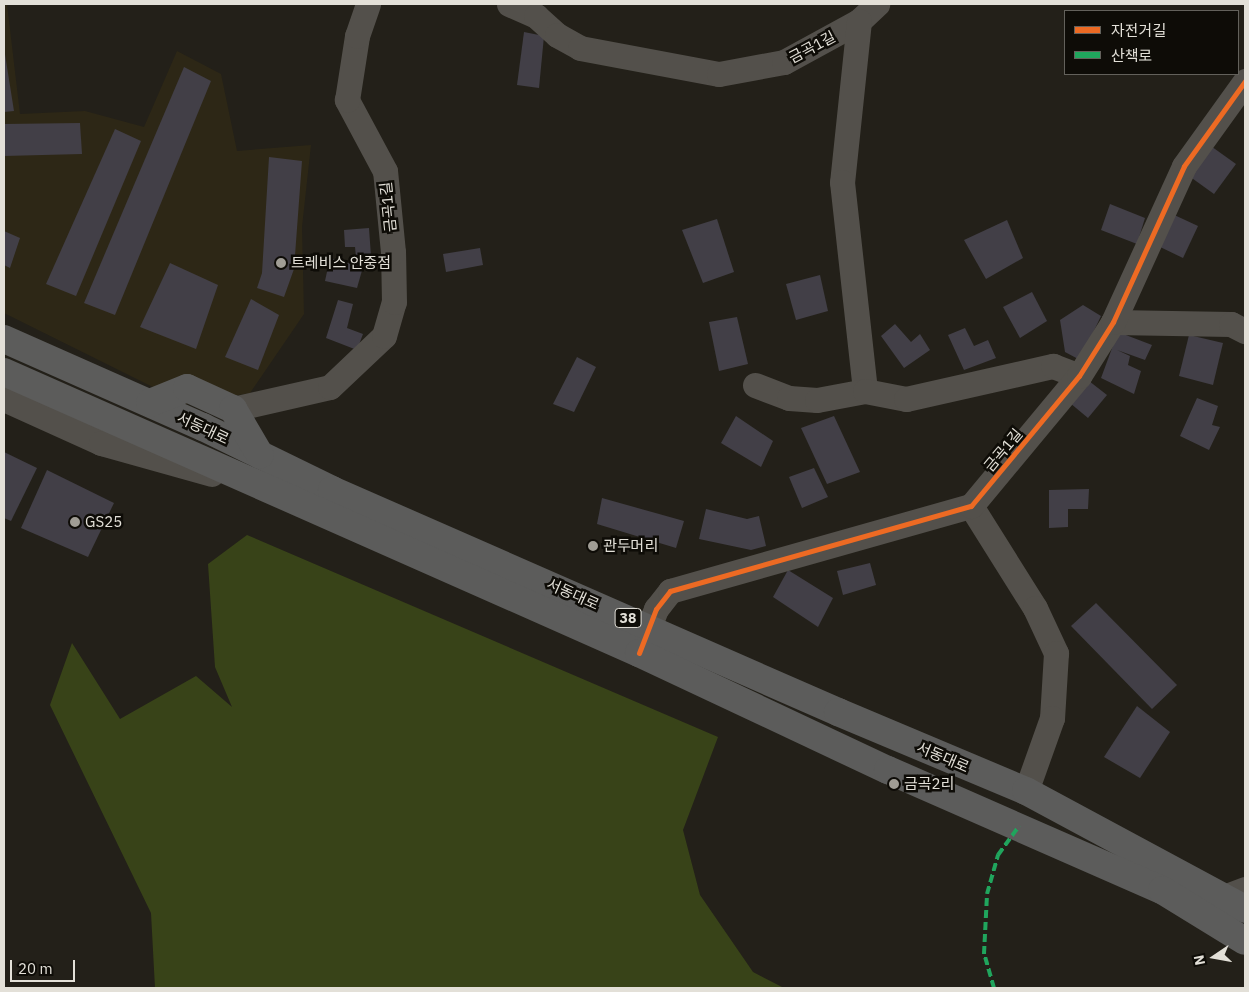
<!DOCTYPE html>
<meta charset="utf-8">
<style>
body{margin:0}
#map{position:relative;width:1249px;height:992px;overflow:hidden;background:#232019;font-family:"IBM Plex Sans","Noto Sans KR",sans-serif}
div>[style]{position:absolute}
.built>*{inset:0;background:#2d2716}
.green>*{inset:0;background:#384318}
.building>*{inset:0;background:#423f47}
.minor>*{height:25px;margin:-12.5px;padding:0 12.5px;transform-origin:12.5px;border-radius:12.5px;background:#53504b}
.major>*{height:28px;margin:-14px;padding:0 14px;transform-origin:14px;border-radius:14px;background:#5c5c5b}
.quiet>*{height:4px;margin-top:-2px;transform-origin:0;background:repeating-linear-gradient(90deg,#20a55d 0 8px,transparent 0 12px)}
.cycleway>*{height:5px;margin:-2.5px;padding:0 2.5px;transform-origin:2.5px;border-radius:2.5px;background:#ed6a23}
.dots>*{width:14px;height:14px;translate:-50% -50%;box-sizing:border-box;border:2px solid #0e0c07;border-radius:50%}
span{translate:-50% -50%;white-space:nowrap;text-align:center;line-height:1.15;-webkit-text-stroke:5px #0e0c07;paint-order:stroke}
.shield-label span{padding:1px 4px;background:#0e0c07;border:1px solid;border-radius:4px;-webkit-text-stroke-width:0}
.shield-label{font-size:14px;color:#e3e0d8;font-weight:700}
.street-label{font-size:15px;color:#e3e0d8}
.poi-label{font-size:15px;color:#e3e0d8}
.left{translate:0 -50%;text-align:left}
.frame{position:absolute;inset:0;border:5px solid #e3e0d8;pointer-events:none}
.legend{position:absolute;left:1064px;top:10px;width:175px;height:65px;box-sizing:border-box;background:#0e0c07;border:1px solid #63615b;margin:0;padding:6px 9px;list-style:none;font-size:15px;color:#e3e0d8}
.legend li{display:flex;align-items:center;gap:10px;height:25px}
.legend b{width:25px;border:1px solid #63615b}
.north{position:absolute;left:1189px;top:932px;width:50px;height:50px;-webkit-text-stroke:4px #0e0c07;paint-order:stroke;rotate:258deg;font-size:14px;font-weight:700;line-height:20px;text-align:center;color:#e3e0d8}
.north::after{content:'';display:block;margin:auto;width:18px;height:22px;background:#e3e0d8;clip-path:polygon(50% 0,100% 100%,50% 72%,0 100%)}
.scale{position:absolute;left:10px;top:960px;width:65px;height:22px;box-sizing:border-box;border:2px solid #e3e0d8;border-top:0;padding-left:6px;font-size:15px;line-height:18px;white-space:nowrap;color:#e3e0d8;-webkit-text-stroke:4px #0e0c07;paint-order:stroke}
</style>
<div id="map">
<div class="built">
<i style="clip-path:polygon(4px 4px,7px 4px,20px 114px,85px 111px,144px 127px,177px 51px,221px 74px,237px 151px,311px 145px,302px 227px,304px 314px,250px 393px,187px 404px,4px 313px)"></i>
</div>
<div class="green">
<i style="clip-path:polygon(247px 535px,718px 737px,683px 830px,700px 895px,753px 972px,784px 988px,155px 988px,151px 913px,50px 705px,72px 643px,120px 719px,196px 676px,232px 707px,215px 667px,208px 564px)"></i>
</div>
<div class="building">
<i style="clip-path:polygon(524px 32px,544px 36px,539px 88px,517px 85px)"></i>
<i style="clip-path:polygon(4px 48px,14px 111px,4px 112px)"></i>
<i style="clip-path:polygon(184px 67px,211px 81px,115px 315px,84px 303px)"></i>
<i style="clip-path:polygon(80px 123px,82px 154px,4px 156px,4px 124px)"></i>
<i style="clip-path:polygon(115px 129px,141px 141px,76px 296px,46px 284px)"></i>
<i style="clip-path:polygon(1208px 144px,1236px 164px,1214px 194px,1189px 176px)"></i>
<i style="clip-path:polygon(269px 157px,302px 161px,294px 269px,284px 297px,257px 288px,262px 273px)"></i>
<i style="clip-path:polygon(1110px 204px,1145px 218px,1137px 244px,1101px 230px)"></i>
<i style="clip-path:polygon(1170px 213px,1198px 226px,1183px 258px,1156px 245px)"></i>
<i style="clip-path:polygon(717px 219px,734px 272px,703px 283px,682px 230px)"></i>
<i style="clip-path:polygon(1007px 220px,1023px 258px,986px 279px,964px 240px)"></i>
<i style="clip-path:polygon(369px 228px,371px 256px,356px 257px,355px 247px,345px 247px,344px 230px)"></i>
<i style="clip-path:polygon(4px 231px,20px 238px,10px 268px,4px 265px)"></i>
<i style="clip-path:polygon(480px 248px,483px 265px,446px 272px,443px 254px)"></i>
<i style="clip-path:polygon(330px 258px,363px 267px,357px 288px,325px 281px)"></i>
<i style="clip-path:polygon(170px 263px,218px 285px,196px 349px,140px 327px)"></i>
<i style="clip-path:polygon(820px 275px,828px 311px,796px 320px,786px 284px)"></i>
<i style="clip-path:polygon(1032px 292px,1047px 321px,1020px 338px,1003px 307px)"></i>
<i style="clip-path:polygon(251px 299px,279px 315px,258px 370px,225px 357px)"></i>
<i style="clip-path:polygon(338px 300px,353px 304px,347px 328px,363px 334px,357px 350px,326px 338px)"></i>
<i style="clip-path:polygon(1083px 305px,1101px 316px,1080px 360px,1065px 352px,1060px 320px)"></i>
<i style="clip-path:polygon(737px 317px,748px 364px,719px 371px,709px 322px)"></i>
<i style="clip-path:polygon(895px 324px,911px 342px,920px 334px,930px 350px,904px 368px,881px 336px)"></i>
<i style="clip-path:polygon(965px 328px,974px 346px,988px 340px,996px 358px,964px 370px,948px 335px)"></i>
<i style="clip-path:polygon(1118px 332px,1152px 345px,1145px 360px,1117px 350px,1130px 356px,1128px 365px,1141px 371px,1134px 394px,1101px 378px)"></i>
<i style="clip-path:polygon(1189px 335px,1223px 343px,1213px 385px,1179px 376px)"></i>
<i style="clip-path:polygon(577px 357px,596px 367px,574px 412px,553px 404px)"></i>
<i style="clip-path:polygon(1089px 381px,1107px 395px,1088px 418px,1070px 403px)"></i>
<i style="clip-path:polygon(1197px 398px,1218px 406px,1212px 425px,1220px 427px,1209px 450px,1180px 436px)"></i>
<i style="clip-path:polygon(736px 416px,773px 441px,761px 467px,721px 443px)"></i>
<i style="clip-path:polygon(834px 416px,860px 472px,827px 484px,801px 428px)"></i>
<i style="clip-path:polygon(4px 452px,37px 468px,11px 521px,4px 518px)"></i>
<i style="clip-path:polygon(814px 468px,828px 497px,802px 508px,789px 477px)"></i>
<i style="clip-path:polygon(47px 470px,114px 503px,88px 557px,21px 528px)"></i>
<i style="clip-path:polygon(1089px 489px,1088px 509px,1068px 509px,1068px 527px,1049px 528px,1049px 490px)"></i>
<i style="clip-path:polygon(602px 498px,684px 521px,676px 548px,597px 524px)"></i>
<i style="clip-path:polygon(706px 509px,747px 519px,759px 516px,766px 546px,751px 550px,699px 539px)"></i>
<i style="clip-path:polygon(870px 563px,876px 585px,843px 595px,837px 571px)"></i>
<i style="clip-path:polygon(788px 570px,833px 598px,818px 627px,773px 597px)"></i>
<i style="clip-path:polygon(1096px 603px,1177px 685px,1152px 709px,1071px 626px)"></i>
<i style="clip-path:polygon(1137px 706px,1170px 732px,1140px 778px,1104px 757px)"></i>
</div>
<div class="minor">
<i style="left:509px;top:4px;width:30px;rotate:24deg"></i>
<i style="left:536px;top:16px;width:28px;rotate:42deg"></i>
<i style="left:557px;top:35px;width:26px;rotate:29deg"></i>
<i style="left:580px;top:48px;width:141px;rotate:10.6deg"></i>
<i style="left:719px;top:74px;width:66px;rotate:-10.5deg"></i>
<i style="left:784px;top:62px;width:85px;rotate:-28.7deg"></i>
<i style="left:859px;top:21px;width:25px;rotate:-43deg"></i>
<i style="left:859px;top:21px;width:162px;rotate:96deg"></i>
<i style="left:842px;top:182px;width:210px;rotate:83.7deg"></i>
<i style="left:1113px;top:322px;width:118px;rotate:1deg"></i>
<i style="left:1231px;top:324px;width:16px;rotate:27deg"></i>
<i style="left:755px;top:385px;width:36px;rotate:21deg"></i>
<i style="left:789px;top:398px;width:28px;rotate:4deg"></i>
<i style="left:817px;top:400px;width:49px;rotate:-10.6deg"></i>
<i style="left:865px;top:391px;width:42px;rotate:11deg"></i>
<i style="left:906px;top:399px;width:151px;rotate:-12.7deg"></i>
<i style="left:1053px;top:366px;width:28px;rotate:21deg"></i>
<i style="left:4px;top:399px;width:107px;rotate:24.4deg"></i>
<i style="left:101px;top:443px;width:115px;rotate:15.6deg"></i>
<i style="left:233px;top:409px;width:99px;rotate:-12.8deg"></i>
<i style="left:330px;top:387px;width:74px;rotate:-43.4deg"></i>
<i style="left:384px;top:336px;width:35px;rotate:-74deg"></i>
<i style="left:394px;top:302px;width:50px;rotate:-91.1deg"></i>
<i style="left:393px;top:252px;width:81px;rotate:-95.6deg"></i>
<i style="left:385px;top:171px;width:81px;rotate:-118.2deg"></i>
<i style="left:347px;top:100px;width:65px;rotate:-81.1deg"></i>
<i style="left:357px;top:36px;width:34px;rotate:-71deg"></i>
<i style="left:971px;top:506px;width:120px;rotate:57.9deg"></i>
<i style="left:1035px;top:608px;width:50px;rotate:65deg"></i>
<i style="left:1056px;top:653px;width:65px;rotate:93.5deg"></i>
<i style="left:1052px;top:718px;width:77px;rotate:109.6deg"></i>
<i style="left:641px;top:648px;width:42px;rotate:-69deg"></i>
<i style="left:656px;top:609px;width:23px;rotate:-52deg"></i>
<i style="left:670px;top:591px;width:313px;rotate:-15.8deg"></i>
<i style="left:971px;top:506px;width:169px;rotate:-50.3deg"></i>
<i style="left:1079px;top:376px;width:64px;rotate:-57.8deg"></i>
<i style="left:1113px;top:322px;width:171px;rotate:-65.5deg"></i>
<i style="left:1184px;top:166px;width:105px;rotate:-54.3deg"></i>
<i style="left:1224px;top:897px;width:22px;rotate:-21deg"></i>
</div>
<div class="major">
<i style="left:4px;top:339px;width:218px;rotate:23.9deg"></i>
<i style="left:203px;top:427px;width:144px;rotate:26deg"></i>
<i style="left:332px;top:490px;width:553px;rotate:23.69deg"></i>
<i style="left:838px;top:712px;width:204px;rotate:22.8deg"></i>
<i style="left:1026px;top:791px;width:249px;rotate:28.3deg"></i>
<i style="left:4px;top:372px;width:694px;rotate:23.87deg"></i>
<i style="left:639px;top:653px;width:275px;rotate:25.2deg"></i>
<i style="left:888px;top:770px;width:299px;rotate:23.7deg"></i>
<i style="left:1162px;top:890px;width:97px;rotate:31.6deg"></i>
<i style="left:150px;top:403px;width:40px;rotate:-22deg"></i>
<i style="left:187px;top:388px;width:51px;rotate:24.5deg"></i>
<i style="left:233px;top:409px;width:53px;rotate:59.6deg"></i>
</div>
<div class="quiet">
<i style="left:994px;top:988px;width:35px;rotate:-106deg"></i>
<i style="left:984px;top:954px;width:60px;rotate:-87.1deg"></i>
<i style="left:987px;top:894px;width:41px;rotate:-74.2deg"></i>
<i style="left:998px;top:855px;width:36px;rotate:-54deg"></i>
</div>
<div class="cycleway">
<i style="left:639px;top:653px;width:47px;rotate:-68.9deg"></i>
<i style="left:656px;top:609px;width:23px;rotate:-52deg"></i>
<i style="left:670px;top:591px;width:313px;rotate:-15.8deg"></i>
<i style="left:971px;top:506px;width:169px;rotate:-50.3deg"></i>
<i style="left:1079px;top:376px;width:64px;rotate:-57.8deg"></i>
<i style="left:1113px;top:322px;width:171px;rotate:-65.5deg"></i>
<i style="left:1184px;top:166px;width:105px;rotate:-54.3deg"></i>
</div>
<div class="dots">
<i style="left:281px;top:263px;background:#a09d95"></i>
<i style="left:75px;top:522px;background:#a09d95"></i>
<i style="left:593px;top:546px;background:#a09d95"></i>
<i style="left:894px;top:784px;background:#a09d95"></i>
</div>
<div class="shield-label">
<span style="left:628px;top:618px">38</span>
</div>
<div class="street-label">
<span style="left:812px;top:47px;rotate:-28deg">금곡1길</span>
<span style="left:388px;top:207px;rotate:-96deg">금곡1길</span>
<span style="left:203px;top:428px;rotate:25deg">서동대로</span>
<span style="left:1003px;top:450px;rotate:-50deg">금곡1길</span>
<span style="left:573px;top:594px;rotate:24deg">서동대로</span>
<span style="left:943px;top:757px;rotate:23deg">서동대로</span>
</div>
<div class="poi-label">
<span class="left" style="left:291px;top:263px">트레비스 안중점</span>
<span class="left" style="left:85px;top:522px">GS25</span>
<span class="left" style="left:603px;top:546px">관두머리</span>
<span class="left" style="left:904px;top:784px">금곡2리</span>
</div>
<div class="frame"></div>
<ul class="legend">
<li><b style="height:6px;background:#ed6a23"></b>자전거길</li>
<li><b style="height:6px;background:#20a55d"></b>산책로</li>
</ul>
<div class="north">N</div>
<div class="scale">20 m</div>
</div>
